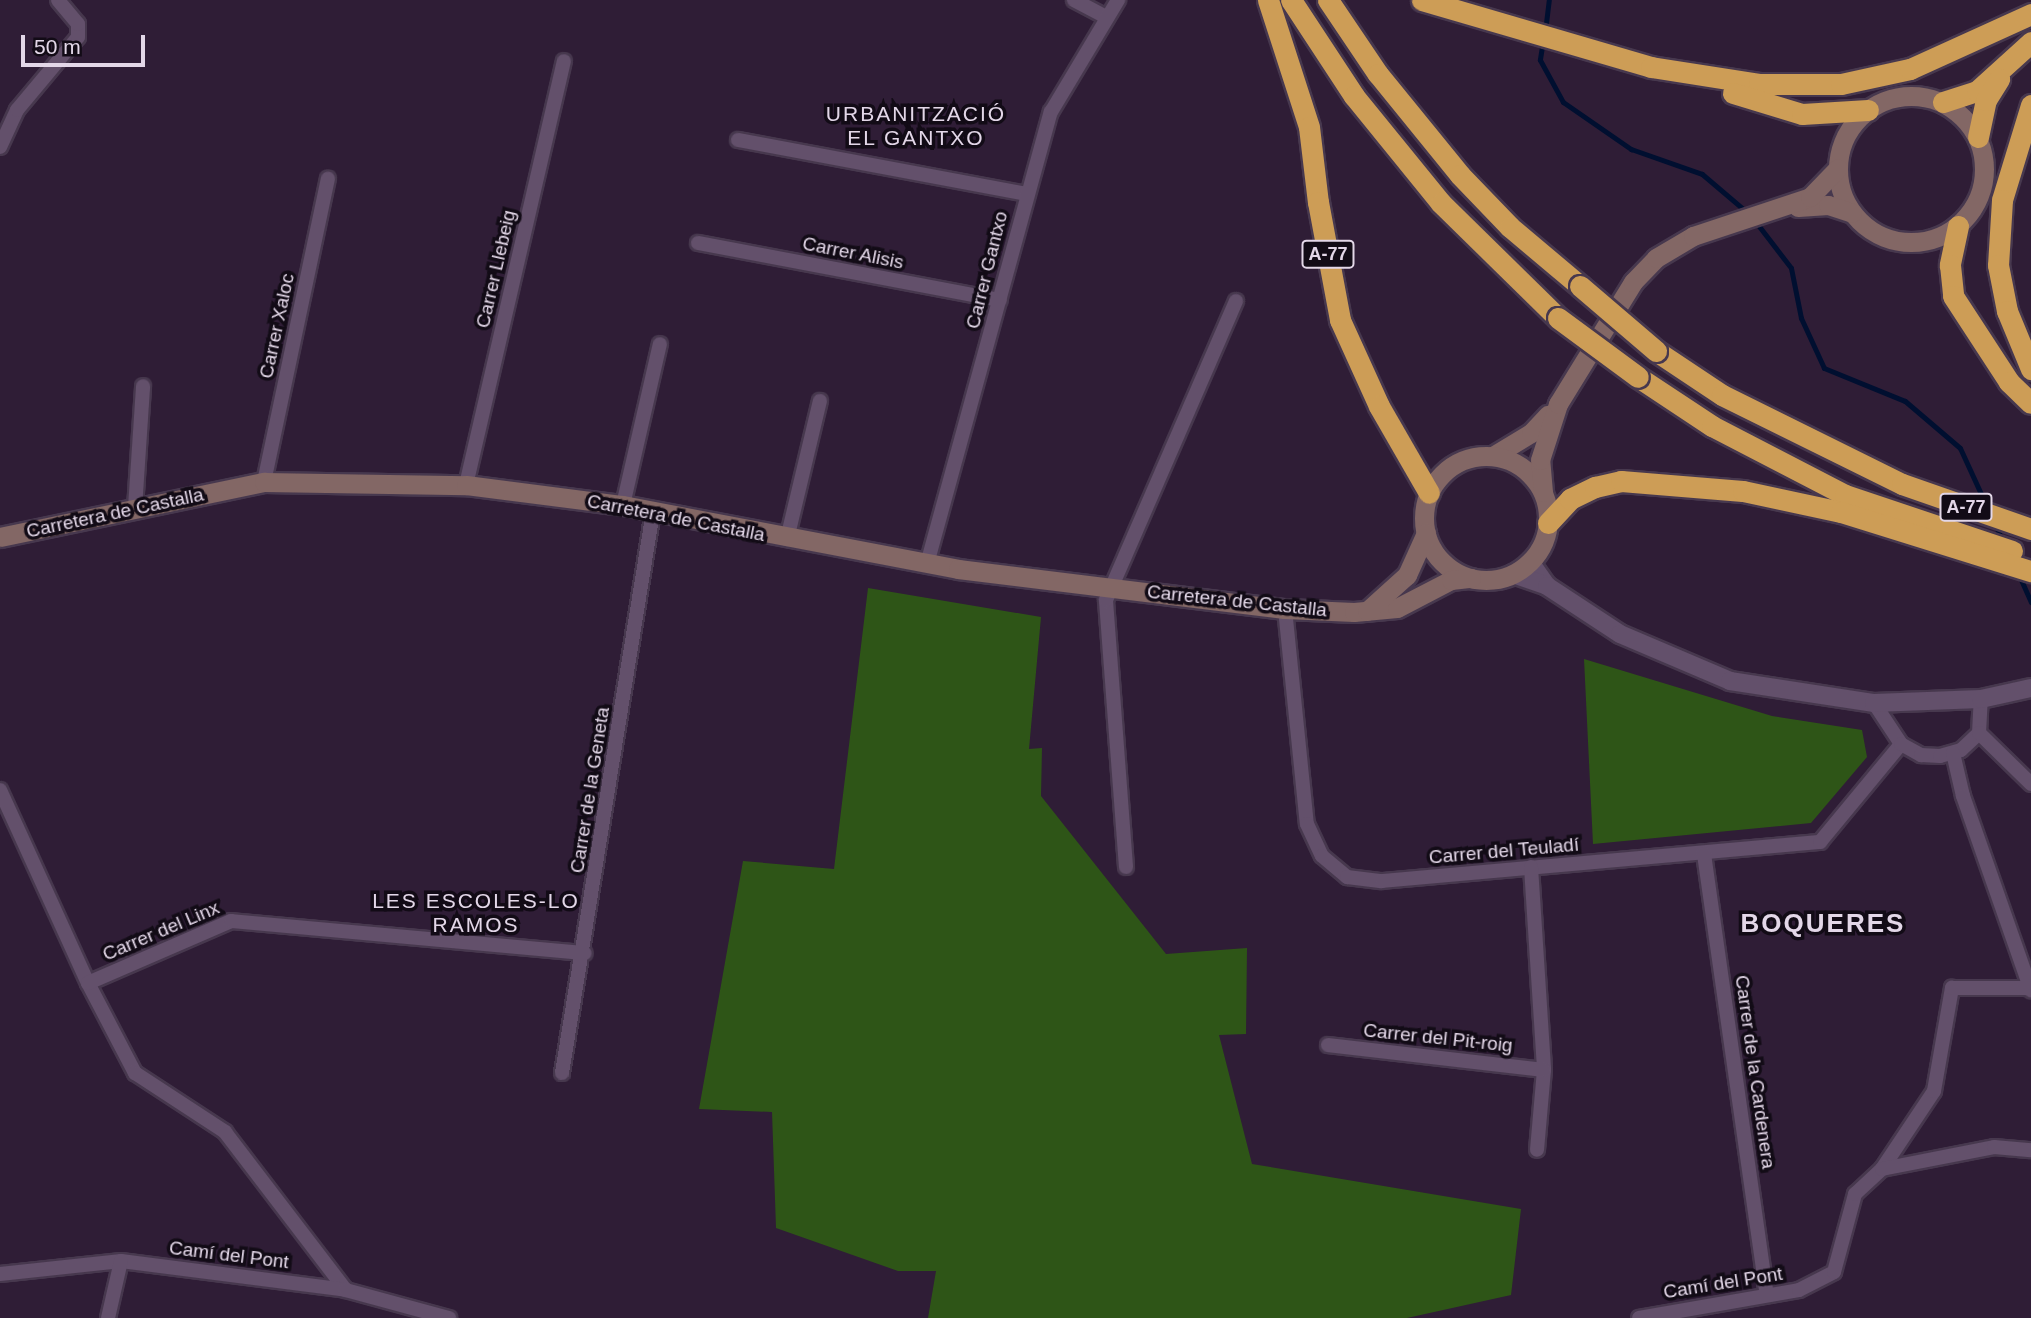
<!DOCTYPE html>
<meta charset="utf-8">
<style>
body{margin:0}
#map{position:relative;width:2031px;height:1318px;overflow:hidden;background:#2f1d36;font-family:Arial,sans-serif}
div>[style]{position:absolute}
.green>*{inset:0;background:#2e5517}
.stream>*{height:5px;margin:-2.5px;padding:0 2.5px;transform-origin:2.5px;border-radius:2.5px;background:#000f30}
.roads{filter:drop-shadow(2px 0 #47384e) drop-shadow(-2px 0 #47384e) drop-shadow(0 2px #47384e) drop-shadow(0 -2px #47384e)}
.minor>*{height:14px;margin:-7px;padding:0 7px;transform-origin:7px;border-radius:7px;background:#63506b}
.tertiary>*{height:18px;margin:-9px;padding:0 9px;transform-origin:9px;border-radius:9px;background:#63506b}
.secondary>*{height:19px;margin:-9.5px;padding:0 9.5px;transform-origin:9.5px;border-radius:9.5px;background:#836765}
.secondary>.ring{margin:-9.5px;padding:0;box-sizing:content-box;background:none;border:19px solid #836765;border-radius:50%}
.motorway>*{height:21px;margin:-10.5px;padding:0 10.5px;transform-origin:10.5px;border-radius:10.5px;background:#cd9d56}
.bridges{filter:drop-shadow(2px 0 #47384e) drop-shadow(-2px 0 #47384e) drop-shadow(0 2px #47384e) drop-shadow(0 -2px #47384e)}
.motorway-bridge>*{height:21px;margin:-10.5px;padding:0 10.5px;transform-origin:10.5px;border-radius:10.5px;background:#cd9d56}
span{translate:-50% -50%;white-space:nowrap;text-align:center;line-height:1.15;-webkit-text-stroke:7px #120b16;paint-order:stroke}
.shield-label span{padding:2px 5px;background:#120b16;border:2px solid;border-radius:5px;-webkit-text-stroke-width:0}
.shield-label{font-size:18px;color:#e3d7e8;font-weight:700}
.street-label{font-size:19px;color:#e3d7e8}
.neighbourhood-label{font-size:21px;color:#e3d7e8;letter-spacing:2px}
.district-label{font-size:26px;color:#e3d7e8;font-weight:700;letter-spacing:2px}
.scale{position:absolute;left:21px;top:35px;width:124px;height:32px;box-sizing:border-box;border:4px solid #e3d7e8;border-top:0;padding-left:9px;font-size:21px;line-height:24px;white-space:nowrap;color:#e3d7e8;-webkit-text-stroke:5px #120b16;paint-order:stroke}
</style>
<div id="map">
<div class="green">
<i style="clip-path:polygon(868px 588px,1041px 617px,1029px 749px,1042px 748px,1041px 796px,1166px 954px,1247px 948px,1246px 1034px,1219px 1035px,1252px 1164px,1521px 1209px,1511px 1295px,1407px 1318px,928px 1318px,936px 1271px,898px 1271px,776px 1228px,772px 1112px,699px 1109px,743px 861px,834px 869px)"></i>
<i style="clip-path:polygon(1584px 659px,1772px 716px,1862px 730px,1867px 757px,1811px 823px,1593px 844px)"></i>
</div>
<div class="stream">
<i style="left:1545px;top:31px;width:31px;rotate:-83deg"></i>
<i style="left:1543px;top:40px;width:20px;rotate:99deg"></i>
<i style="left:1540px;top:60px;width:48px;rotate:61.3deg"></i>
<i style="left:1563px;top:102px;width:83px;rotate:34.7deg"></i>
<i style="left:1631px;top:149px;width:75px;rotate:19.4deg"></i>
<i style="left:1702px;top:174px;width:62px;rotate:40.4deg"></i>
<i style="left:1755px;top:221px;width:59px;rotate:52.5deg"></i>
<i style="left:1791px;top:268px;width:51px;rotate:78.7deg"></i>
<i style="left:1801px;top:318px;width:55px;rotate:65.3deg"></i>
<i style="left:1824px;top:368px;width:87px;rotate:22.2deg"></i>
<i style="left:1905px;top:401px;width:72px;rotate:40.5deg"></i>
<i style="left:1960px;top:448px;width:65px;rotate:65.4deg"></i>
<i style="left:1994px;top:522px;width:22px;rotate:66deg"></i>
<i style="left:2018px;top:573px;width:32px;rotate:66deg"></i>
</div>
<div class="roads">
<div class="minor">
<i style="left:1074px;top:0;width:36px;rotate:28deg"></i>
<i style="left:738px;top:140px;width:293px;rotate:10.6deg"></i>
<i style="left:0;top:147px;width:41px;rotate:-65.3deg"></i>
<i style="left:17px;top:110px;width:95px;rotate:-50.1deg"></i>
<i style="left:78px;top:37px;width:13px;rotate:-90deg"></i>
<i style="left:78px;top:24px;width:31px;rotate:-130deg"></i>
<i style="left:698px;top:243px;width:307px;rotate:10.7deg"></i>
<i style="left:264px;top:482px;width:310px;rotate:-78.1deg"></i>
<i style="left:466px;top:485px;width:435px;rotate:-77deg"></i>
<i style="left:623px;top:505px;width:165px;rotate:-77.1deg"></i>
<i style="left:135px;top:508px;width:122px;rotate:-86.2deg"></i>
<i style="left:787px;top:539px;width:142px;rotate:-76.6deg"></i>
<i style="left:927px;top:564px;width:469px;rotate:-74.7deg"></i>
<i style="left:1051px;top:112px;width:131px;rotate:-59.1deg"></i>
<i style="left:1285px;top:609px;width:216px;rotate:84.2deg"></i>
<i style="left:1307px;top:824px;width:35px;rotate:65deg"></i>
<i style="left:1322px;top:856px;width:33px;rotate:40deg"></i>
<i style="left:1347px;top:877px;width:35px;rotate:7deg"></i>
<i style="left:1382px;top:881px;width:440px;rotate:-5.1deg"></i>
<i style="left:1820px;top:842px;width:127px;rotate:-50.4deg"></i>
<i style="left:1874px;top:703px;width:49px;rotate:56.6deg"></i>
<i style="left:1901px;top:744px;width:23px;rotate:29deg"></i>
<i style="left:1921px;top:755px;width:19px;rotate:3deg"></i>
<i style="left:1940px;top:756px;width:22px;rotate:-16deg"></i>
<i style="left:1961px;top:750px;width:25px;rotate:-43deg"></i>
<i style="left:1979px;top:733px;width:34px;rotate:-87deg"></i>
<i style="left:1979px;top:733px;width:73px;rotate:44.4deg"></i>
<i style="left:1953px;top:753px;width:44px;rotate:76.9deg"></i>
<i style="left:1963px;top:796px;width:206px;rotate:70.7deg"></i>
<i style="left:0;top:790px;width:212px;rotate:65.5deg"></i>
<i style="left:88px;top:983px;width:102px;rotate:62.4deg"></i>
<i style="left:135px;top:1073px;width:108px;rotate:33.2deg"></i>
<i style="left:225px;top:1132px;width:199px;rotate:52.6deg"></i>
<i style="left:1704px;top:854px;width:445px;rotate:81.9deg"></i>
<i style="left:1126px;top:867px;width:268px;rotate:-94.3deg"></i>
<i style="left:1106px;top:600px;width:326px;rotate:-66.5deg"></i>
<i style="left:1531px;top:867px;width:203px;rotate:86.3deg"></i>
<i style="left:1544px;top:1070px;width:80px;rotate:95deg"></i>
<i style="left:88px;top:983px;width:156px;rotate:-23.4deg"></i>
<i style="left:231px;top:921px;width:355px;rotate:5.2deg"></i>
<i style="left:1328px;top:1045px;width:217px;rotate:6.6deg"></i>
<i style="left:562px;top:1073px;width:568px;rotate:-80.79deg"></i>
<i style="left:1882px;top:1169px;width:94px;rotate:-56.3deg"></i>
<i style="left:1934px;top:1091px;width:105px;rotate:-80.1deg"></i>
<i style="left:1952px;top:988px;width:78px"></i>
<i style="left:0;top:1274px;width:122px;rotate:-6.1deg"></i>
<i style="left:121px;top:1261px;width:227px;rotate:7.3deg"></i>
<i style="left:346px;top:1290px;width:107px;rotate:15.2deg"></i>
<i style="left:108px;top:1318px;width:58px;rotate:-77.2deg"></i>
<i style="left:1639px;top:1318px;width:162px;rotate:-9.9deg"></i>
<i style="left:1799px;top:1290px;width:39px;rotate:-27deg"></i>
<i style="left:1834px;top:1272px;width:81px;rotate:-74.9deg"></i>
<i style="left:1855px;top:1194px;width:37px;rotate:-43deg"></i>
<i style="left:1882px;top:1169px;width:114px;rotate:-11.1deg"></i>
<i style="left:1994px;top:1147px;width:37px;rotate:5deg"></i>
</div>
<div class="tertiary">
<i style="left:1530px;top:562px;width:29px;rotate:55deg"></i>
<i style="left:1513px;top:574px;width:36px;rotate:19deg"></i>
<i style="left:1547px;top:586px;width:87px;rotate:33.3deg"></i>
<i style="left:1620px;top:634px;width:120px;rotate:23.1deg"></i>
<i style="left:1730px;top:681px;width:146px;rotate:8.7deg"></i>
<i style="left:1874px;top:703px;width:107px;rotate:-2.1deg"></i>
<i style="left:1981px;top:699px;width:51px;rotate:-12.4deg"></i>
</div>
<div class="secondary">
<i class="ring" style="left:1838px;top:96px;width:127px;height:127px"></i>
<i style="left:1798px;top:207px;width:30px;rotate:-4deg"></i>
<i style="left:1828px;top:205px;width:25px;rotate:18deg"></i>
<i style="left:1493px;top:456px;width:44px;rotate:-31.2deg"></i>
<i style="left:1531px;top:433px;width:25px;rotate:-47deg"></i>
<i class="ring" style="left:1424px;top:456px;width:105px;height:105px"></i>
<i style="left:1543px;top:492px;width:32px;rotate:-95deg"></i>
<i style="left:1540px;top:460px;width:59px;rotate:-72.2deg"></i>
<i style="left:1558px;top:404px;width:143px;rotate:-58.4deg"></i>
<i style="left:1633px;top:282px;width:33px;rotate:-46deg"></i>
<i style="left:1656px;top:258px;width:43px;rotate:-30.7deg"></i>
<i style="left:1693px;top:236px;width:123px;rotate:-18.4deg"></i>
<i style="left:1810px;top:197px;width:40px;rotate:-46deg"></i>
<i style="left:0;top:537px;width:270px;rotate:-11.8deg"></i>
<i style="left:264px;top:482px;width:202px;rotate:0.9deg"></i>
<i style="left:466px;top:485px;width:158px;rotate:7.3deg"></i>
<i style="left:623px;top:505px;width:341px;rotate:10.8deg"></i>
<i style="left:958px;top:569px;width:329px;rotate:7deg"></i>
<i style="left:1285px;top:609px;width:69px;rotate:2.5deg"></i>
<i style="left:1354px;top:612px;width:43px;rotate:-5.3deg"></i>
<i style="left:1397px;top:608px;width:61px;rotate:-27.4deg"></i>
<i style="left:1451px;top:580px;width:20px;rotate:-6deg"></i>
<i style="left:1367px;top:611px;width:54px;rotate:-42deg"></i>
<i style="left:1407px;top:575px;width:46px;rotate:-65.7deg"></i>
</div>
<div class="motorway">
<i style="left:1268px;top:0;width:133px;rotate:72.1deg"></i>
<i style="left:1309px;top:127px;width:76px;rotate:83.2deg"></i>
<i style="left:1318px;top:202px;width:120px;rotate:79.4deg"></i>
<i style="left:1340px;top:320px;width:94px;rotate:65.6deg"></i>
<i style="left:1379px;top:406px;width:100px;rotate:60.1deg"></i>
<i style="left:1291px;top:0;width:115px;rotate:56.7deg"></i>
<i style="left:1354px;top:96px;width:138px;rotate:50.9deg"></i>
<i style="left:1441px;top:203px;width:164px;rotate:44.5deg"></i>
<i style="left:1328px;top:0;width:89px;rotate:56deg"></i>
<i style="left:1378px;top:74px;width:130px;rotate:50.9deg"></i>
<i style="left:1460px;top:175px;width:72px;rotate:46.1deg"></i>
<i style="left:1510px;top:227px;width:92px;rotate:40.1deg"></i>
<i style="left:1422px;top:0;width:239px;rotate:16.3deg"></i>
<i style="left:1651px;top:67px;width:109px;rotate:8.9deg"></i>
<i style="left:1759px;top:84px;width:82px"></i>
<i style="left:1841px;top:84px;width:71px;rotate:-12.3deg"></i>
<i style="left:1910px;top:69px;width:133px;rotate:-24.4deg"></i>
<i style="left:1733px;top:93px;width:72px;rotate:16.9deg"></i>
<i style="left:1802px;top:114px;width:66px;rotate:-3.5deg"></i>
<i style="left:1943px;top:102px;width:36px;rotate:-18deg"></i>
<i style="left:1977px;top:91px;width:73px;rotate:-42.2deg"></i>
<i style="left:2031px;top:105px;width:99px;rotate:107deg"></i>
<i style="left:2002px;top:200px;width:65px;rotate:93.5deg"></i>
<i style="left:1998px;top:265px;width:47px;rotate:78.9deg"></i>
<i style="left:2007px;top:311px;width:63px;rotate:67.5deg"></i>
<i style="left:1978px;top:137px;width:38px;rotate:-78deg"></i>
<i style="left:1986px;top:100px;width:25px;rotate:-58deg"></i>
<i style="left:1958px;top:226px;width:40px;rotate:102deg"></i>
<i style="left:1950px;top:265px;width:31px;rotate:84deg"></i>
<i style="left:1953px;top:296px;width:103px;rotate:56.9deg"></i>
<i style="left:2009px;top:382px;width:30px;rotate:44deg"></i>
<i style="left:1656px;top:351px;width:79px;rotate:33.7deg"></i>
<i style="left:1722px;top:395px;width:201px;rotate:26.3deg"></i>
<i style="left:1902px;top:484px;width:137px;rotate:19.2deg"></i>
<i style="left:1638px;top:377px;width:89px;rotate:33.5deg"></i>
<i style="left:1712px;top:426px;width:150px;rotate:27.4deg"></i>
<i style="left:1845px;top:495px;width:176px;rotate:18.5deg"></i>
<i style="left:1548px;top:523px;width:33px;rotate:-47deg"></i>
<i style="left:1570px;top:499px;width:28px;rotate:-26deg"></i>
<i style="left:1595px;top:487px;width:27px;rotate:-13deg"></i>
<i style="left:1621px;top:481px;width:122px;rotate:4.7deg"></i>
<i style="left:1743px;top:491px;width:100px;rotate:12.1deg"></i>
<i style="left:1841px;top:512px;width:199px;rotate:17.3deg"></i>
</div>
</div>
<div class="bridges">
<div class="motorway-bridge">
<i style="left:1580px;top:286px;width:100px;rotate:40.5deg"></i>
<i style="left:1558px;top:318px;width:99px;rotate:36.4deg"></i>
</div>
</div>
<div class="shield-label">
<span style="left:1328px;top:254px">A-77</span>
<span style="left:1966px;top:507px">A-77</span>
</div>
<div class="street-label">
<span style="left:853px;top:253px;rotate:11deg">Carrer Alisis</span>
<span style="left:496px;top:269px;rotate:-77deg">Carrer Llebeig</span>
<span style="left:987px;top:270px;rotate:-76deg">Carrer Gantxo</span>
<span style="left:277px;top:326px;rotate:-78deg">Carrer Xaloc</span>
<span style="left:115px;top:513px;rotate:-12deg">Carretera de Castalla</span>
<span style="left:676px;top:518px;rotate:11deg">Carretera de Castalla</span>
<span style="left:1237px;top:601px;rotate:6deg">Carretera de Castalla</span>
<span style="left:590px;top:790px;rotate:-81deg">Carrer de la Geneta</span>
<span style="left:1504px;top:851px;rotate:-5deg">Carrer del Teuladí</span>
<span style="left:161px;top:931px;rotate:-23deg">Carrer del Linx</span>
<span style="left:1438px;top:1038px;rotate:6deg">Carrer del Pit-roig</span>
<span style="left:1755px;top:1072px;rotate:82deg">Carrer de la Cardenera</span>
<span style="left:229px;top:1255px;rotate:7deg">Camí del Pont</span>
<span style="left:1723px;top:1283px;rotate:-9deg">Camí del Pont</span>
</div>
<div class="neighbourhood-label">
<span style="left:916px;top:126px">URBANITZACIÓ<br>EL GANTXO</span>
<span style="left:476px;top:913px">LES ESCOLES-LO<br>RAMOS</span>
</div>
<div class="district-label">
<span style="left:1823px;top:924px">BOQUERES</span>
</div>
<div class="scale">50 m</div>
</div>
